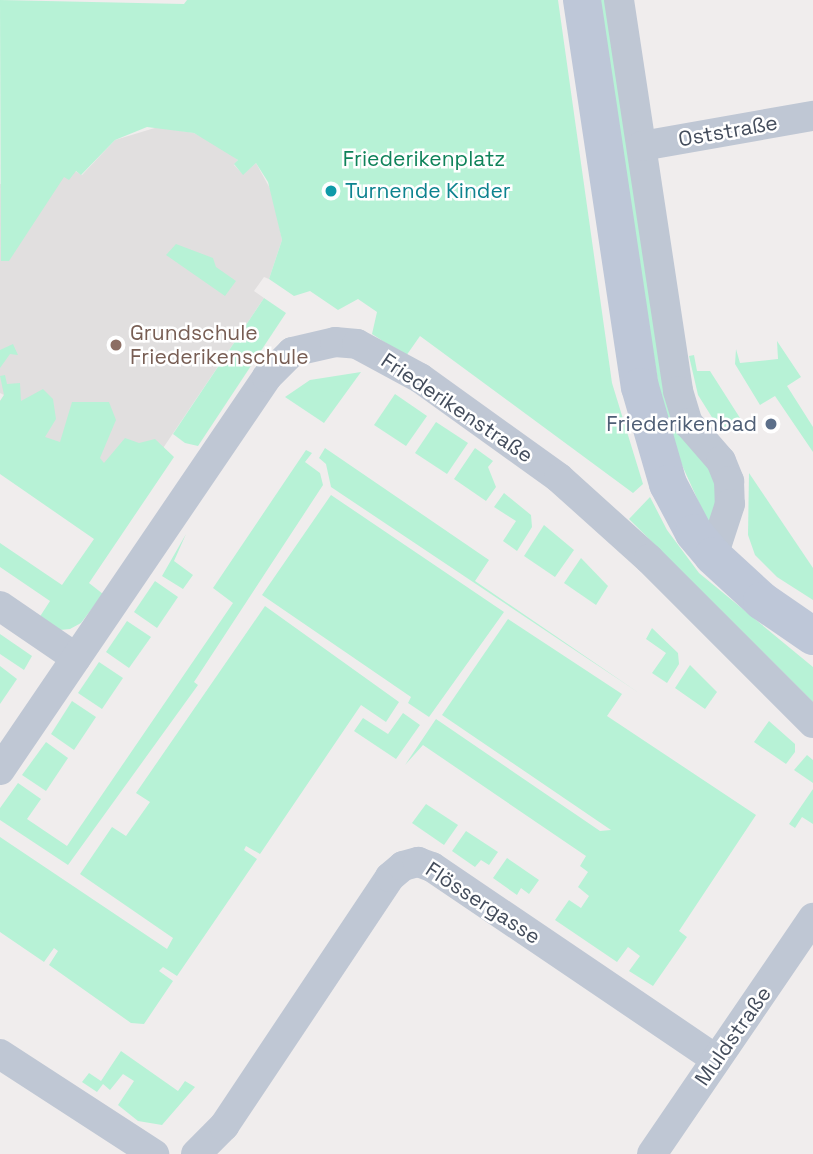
<!DOCTYPE html>
<meta charset="utf-8">
<style>
body{margin:0}
#map{position:relative;width:813px;height:1154px;overflow:hidden;background:#f0eded;font-family:"Space Grotesk",sans-serif}
div>[style]{position:absolute}
.education>*{inset:0;background:#e1dfdf}
.green>*{inset:0;background:#b7f2d6}
.street>*{height:30px;margin:-15px;padding:0 15px;transform-origin:15px;border-radius:15px;background:#bfc7d4}
.secondary>*{height:38px;margin:-19px;padding:0 19px;transform-origin:19px;border-radius:19px;background:#bec7d8}
.dots>*{width:19px;height:19px;translate:-50% -50%;box-sizing:border-box;border:4px solid #fff;border-radius:50%}
span{translate:-50% -50%;white-space:nowrap;text-align:center;line-height:1.15;-webkit-text-stroke:5px #fff;paint-order:stroke}
.street-label{font-size:21px;color:#444d5c}
.park-label{font-size:21px;color:#0f835a}
.culture-label{font-size:21px;color:#0d838f}
.left{translate:0 -50%;text-align:left}
.education-label{font-size:21px;color:#785e54}
.service-label{font-size:21px;color:#4e5e75}
.right{translate:-100% -50%;text-align:right}
</style>
<div id="map">
<div class="education">
<i style="clip-path:polygon(158px 127px,194px 133px,219px 146px,238px 160px,234px 165px,243px 174px,256px 163px,273px 194px,282px 240px,269px 279px,264px 277px,254px 291px,264px 298px,114px 521px,0 401px,4px 395px,0 393px,0 184px,75px 171px,82px 175px,115px 140px)"></i>
</div>
<div class="green">
<i style="clip-path:polygon(0 0,184px 4px,187px 0,558px 0,612px 383px,643px 484px,633px 493px,420px 336px,406px 356px,372px 334px,377px 312px,358px 299px,338px 310px,310px 291px,294px 296px,269px 279px,282px 240px,268px 182px,256px 163px,243px 175px,234px 164px,238px 160px,194px 133px,147px 127px,115px 140px,81px 175px,76px 171px,69px 180px,64px 177px,9px 261px,1px 261px)"></i>
<i style="clip-path:polygon(595px 0,611px 0,653px 275px,720px 481px,711px 529px,666px 430px)"></i>
<i style="clip-path:polygon(176px 244px,213px 258px,216px 267px,236px 281px,225px 296px,166px 255px)"></i>
<i style="clip-path:polygon(264px 298px,286px 313px,198px 446px,185px 443px,173px 434px)"></i>
<i style="clip-path:polygon(777px 341px,801px 377px,787px 386px,813px 427px,813px 452px,775px 396px,760px 405px,735px 364px,736px 349px,740px 363px,778px 359px)"></i>
<i style="clip-path:polygon(13px 344px,18px 355px,10px 354px,0 368px,0 350px)"></i>
<i style="clip-path:polygon(694px 355px,697px 371px,710px 371px,740px 418px,720px 430px,698px 395px,689px 356px)"></i>
<i style="clip-path:polygon(361px 372px,324px 423px,285px 397px,310px 380px)"></i>
<i style="clip-path:polygon(5px 375px,7px 384px,20px 383px,21px 401px,43px 389px,53px 399px,56px 419px,45px 437px,60px 442px,72px 402px,109px 402px,116px 420px,100px 458px,104px 463px,125px 438px,139px 443px,155px 439px,174px 457px,89px 583px,103px 594px,81px 623px,70px 629px,60px 630px,39px 618px,50px 601px,0 567px,0 543px,62px 585px,94px 539px,0 474px,0 401px,4px 395px,0 376px)"></i>
<i style="clip-path:polygon(395px 394px,427px 416px,406px 446px,374px 425px)"></i>
<i style="clip-path:polygon(436px 422px,468px 443px,447px 474px,415px 453px)"></i>
<i style="clip-path:polygon(325px 448px,489px 560px,475px 581px,639px 693px,331px 487px,326px 464px,319px 458px)"></i>
<i style="clip-path:polygon(475px 448px,493px 461px,488px 467px,496px 487px,486px 501px,454px 479px)"></i>
<i style="clip-path:polygon(306px 450px,312px 453px,305px 462px,320px 473px,323px 485px,194px 682px,198px 685px,68px 865px,0 820px,0 808px,18px 783px,41px 799px,27px 819px,67px 846px,233px 603px,213px 588px)"></i>
<i style="clip-path:polygon(749px 473px,813px 568px,813px 600px,777px 577px,755px 555px,748px 535px)"></i>
<i style="clip-path:polygon(504px 493px,531px 515px,532px 527px,517px 551px,503px 541px,516px 521px,494px 507px)"></i>
<i style="clip-path:polygon(331px 495px,504px 612px,429px 717px,408px 703px,411px 697px,262px 595px)"></i>
<i style="clip-path:polygon(650px 497px,667px 530px,699px 573px,813px 667px,813px 702px,629px 519px)"></i>
<i style="clip-path:polygon(544px 525px,574px 550px,555px 577px,524px 556px)"></i>
<i style="clip-path:polygon(186px 534px,174px 561px,193px 575px,183px 589px,162px 576px)"></i>
<i style="clip-path:polygon(581px 558px,608px 586px,596px 605px,564px 583px)"></i>
<i style="clip-path:polygon(155px 581px,178px 597px,157px 628px,134px 612px)"></i>
<i style="clip-path:polygon(265px 606px,399px 702px,386px 722px,361px 705px,260px 854px,246px 846px,244px 850px,257px 859px,177px 976px,163px 967px,159px 971px,173px 981px,144px 1024px,131px 1023px,49px 965px,58px 951px,54px 948px,44px 962px,0 932px,0 837px,167px 949px,173px 938px,80px 874px,112px 827px,126px 836px,150px 802px,136px 793px)"></i>
<i style="clip-path:polygon(508px 619px,622px 694px,607px 716px,756px 815px,679px 931px,687px 937px,653px 986px,629px 971px,640px 956px,628px 947px,617px 962px,555px 920px,569px 900px,581px 908px,589px 896px,578px 887px,588px 872px,580px 866px,586px 856px,423px 745px,405px 765px,436px 719px,600px 831px,611px 830px,442px 715px)"></i>
<i style="clip-path:polygon(127px 621px,151px 637px,129px 668px,106px 652px)"></i>
<i style="clip-path:polygon(652px 628px,678px 653px,679px 664px,667px 683px,652px 673px,666px 653px,646px 639px)"></i>
<i style="clip-path:polygon(0 634px,32px 656px,24px 670px,0 654px)"></i>
<i style="clip-path:polygon(99px 662px,123px 678px,102px 709px,78px 693px)"></i>
<i style="clip-path:polygon(690px 665px,717px 692px,705px 709px,675px 688px)"></i>
<i style="clip-path:polygon(0 666px,17px 679px,0 704px)"></i>
<i style="clip-path:polygon(72px 701px,96px 717px,74px 750px,51px 734px)"></i>
<i style="clip-path:polygon(403px 713px,420px 725px,396px 759px,354px 731px,363px 718px,388px 734px)"></i>
<i style="clip-path:polygon(769px 721px,795px 744px,795px 752px,786px 764px,754px 742px)"></i>
<i style="clip-path:polygon(46px 742px,68px 758px,46px 791px,22px 775px)"></i>
<i style="clip-path:polygon(807px 755px,813px 760px,813px 783px,794px 770px)"></i>
<i style="clip-path:polygon(813px 789px,813px 824px,802px 817px,795px 828px,789px 824px)"></i>
<i style="clip-path:polygon(426px 804px,458px 825px,444px 845px,412px 823px)"></i>
<i style="clip-path:polygon(466px 831px,498px 852px,489px 865px,481px 860px,475px 867px,452px 851px)"></i>
<i style="clip-path:polygon(507px 858px,539px 880px,529px 894px,521px 888px,517px 895px,493px 878px)"></i>
<i style="clip-path:polygon(121px 1051px,178px 1091px,185px 1081px,195px 1087px,162px 1125px,138px 1121px,118px 1105px,134px 1081px,123px 1074px,110px 1090px,103px 1084px,97px 1092px,82px 1082px,89px 1073px,101px 1081px)"></i>
</div>
<div class="street">
<i style="left:619px;top:0;width:395px;rotate:81.4deg"></i>
<i style="left:678px;top:391px;width:34px;rotate:73deg"></i>
<i style="left:688px;top:423px;width:50px;rotate:49deg"></i>
<i style="left:721px;top:461px;width:22px;rotate:68deg"></i>
<i style="left:729px;top:481px;width:23px;rotate:88deg"></i>
<i style="left:730px;top:504px;width:55px;rotate:108.1deg"></i>
<i style="left:642px;top:146px;width:174px;rotate:-10deg"></i>
<i style="left:0;top:606px;width:92px;rotate:34.4deg"></i>
<i style="left:0;top:770px;width:475px;rotate:-55.8deg"></i>
<i style="left:267px;top:377px;width:35px;rotate:-45deg"></i>
<i style="left:292px;top:352px;width:44px;rotate:-13.1deg"></i>
<i style="left:335px;top:342px;width:22px;rotate:5deg"></i>
<i style="left:357px;top:344px;width:72px;rotate:28.4deg"></i>
<i style="left:420px;top:378px;width:171px;rotate:35.7deg"></i>
<i style="left:559px;top:478px;width:121px;rotate:42deg"></i>
<i style="left:649px;top:559px;width:232px;rotate:45deg"></i>
<i style="left:0;top:1054px;width:184px;rotate:33deg"></i>
<i style="left:196px;top:1154px;width:40px;rotate:-45deg"></i>
<i style="left:224px;top:1126px;width:299px;rotate:-56.3deg"></i>
<i style="left:390px;top:877px;width:17px;rotate:-40deg"></i>
<i style="left:403px;top:866px;width:16px;rotate:-15deg"></i>
<i style="left:418px;top:862px;width:15px;rotate:20deg"></i>
<i style="left:432px;top:867px;width:343px;rotate:34.1deg"></i>
<i style="left:652px;top:1154px;width:286px;rotate:-55.7deg"></i>
</div>
<div class="secondary">
<i style="left:582px;top:0;width:391px;rotate:81.5deg"></i>
<i style="left:640px;top:387px;width:101px;rotate:73.9deg"></i>
<i style="left:668px;top:484px;width:55px;rotate:62deg"></i>
<i style="left:694px;top:533px;width:30px;rotate:50deg"></i>
<i style="left:713px;top:556px;width:67px;rotate:42.6deg"></i>
<i style="left:762px;top:601px;width:62px;rotate:34.5deg"></i>
</div>
<div class="dots">
<i style="left:331px;top:191px;background:#0f9aa8"></i>
<i style="left:116px;top:345px;background:#8d6e63"></i>
<i style="left:771px;top:424px;background:#5c6f8a"></i>
</div>
<div class="street-label">
<span style="left:728px;top:131px;rotate:-10deg">Oststraße</span>
<span style="left:457px;top:408px;rotate:34deg">Friederikenstraße</span>
<span style="left:483px;top:903px;rotate:33deg">Flössergasse</span>
<span style="left:733px;top:1036px;rotate:-55deg">Muldstraße</span>
</div>
<div class="park-label">
<span style="left:424px;top:159px">Friederikenplatz</span>
</div>
<div class="culture-label">
<span class="left" style="left:345px;top:191px">Turnende Kinder</span>
</div>
<div class="education-label">
<span class="left" style="left:130px;top:345px">Grundschule<br>Friederikenschule</span>
</div>
<div class="service-label">
<span class="right" style="left:757px;top:424px">Friederikenbad</span>
</div>
</div>
